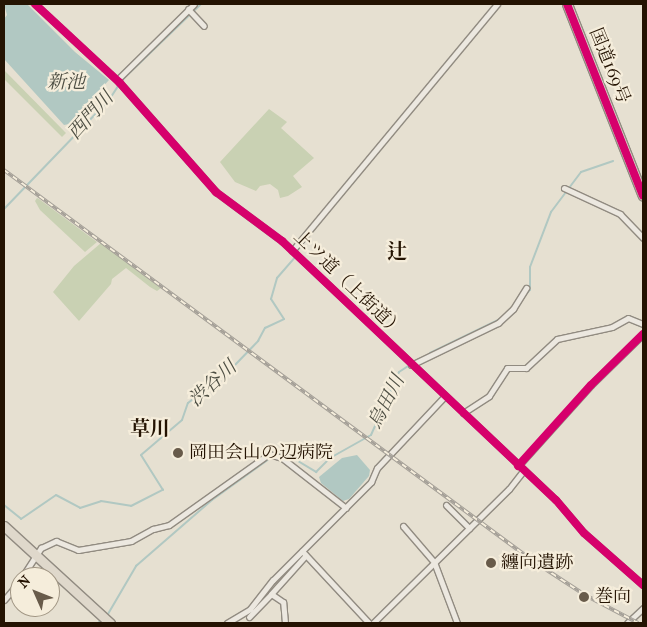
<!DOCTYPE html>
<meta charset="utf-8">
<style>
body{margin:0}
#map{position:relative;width:647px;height:627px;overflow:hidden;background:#e6e0d1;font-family:"IM FELL French Canon","Noto Serif JP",serif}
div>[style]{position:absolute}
.green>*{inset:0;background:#c9d1b3}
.water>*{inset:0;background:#b1c8c2}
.stream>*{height:2px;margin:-1px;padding:0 1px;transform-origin:1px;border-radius:1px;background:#b1c8c2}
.roads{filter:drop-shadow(1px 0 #918b81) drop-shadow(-1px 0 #918b81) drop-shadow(0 1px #918b81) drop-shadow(0 -1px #918b81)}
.minor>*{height:5px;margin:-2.5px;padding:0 2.5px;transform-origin:2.5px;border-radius:2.5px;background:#ece8e0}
.primary>*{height:9px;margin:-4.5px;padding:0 4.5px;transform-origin:4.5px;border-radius:4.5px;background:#dfd8cb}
.trunk>*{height:9px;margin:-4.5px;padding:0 4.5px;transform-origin:4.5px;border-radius:4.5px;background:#dfd8cb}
.rail>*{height:4px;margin-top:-2px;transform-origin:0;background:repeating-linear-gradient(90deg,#f5eddb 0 5.5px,#a49f97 0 11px);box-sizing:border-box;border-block:1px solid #a49f97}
.cycleway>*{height:8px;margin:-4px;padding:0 4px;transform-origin:4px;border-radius:4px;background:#d6006c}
.dots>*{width:14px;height:14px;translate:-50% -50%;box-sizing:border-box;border:2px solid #f5eddb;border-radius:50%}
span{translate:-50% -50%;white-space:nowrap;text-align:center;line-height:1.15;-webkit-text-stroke:4.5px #f5eddb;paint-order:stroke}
.street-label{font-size:18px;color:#241302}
.poi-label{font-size:18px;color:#241302}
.left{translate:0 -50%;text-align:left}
.water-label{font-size:19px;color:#4d4e43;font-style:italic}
.quarter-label{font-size:20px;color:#241302;font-weight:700}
.frame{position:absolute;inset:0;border:5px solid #241302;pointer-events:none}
.north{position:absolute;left:10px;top:567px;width:50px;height:50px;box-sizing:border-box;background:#f5eddb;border:1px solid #a19684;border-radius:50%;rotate:314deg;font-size:14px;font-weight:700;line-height:20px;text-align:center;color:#241302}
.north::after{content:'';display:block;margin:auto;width:18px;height:22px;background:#685b4a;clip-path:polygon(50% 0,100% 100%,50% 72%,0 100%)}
</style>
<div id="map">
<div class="green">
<i style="clip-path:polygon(4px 70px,66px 133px,62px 137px,4px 79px)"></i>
<i style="clip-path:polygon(269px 109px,287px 122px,281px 128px,314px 158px,293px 176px,302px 187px,288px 196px,280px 198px,278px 190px,270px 184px,260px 186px,256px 191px,235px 182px,220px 162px)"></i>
<i style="clip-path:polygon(37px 198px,39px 199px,97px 242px,85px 252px,40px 210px,35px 201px)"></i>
<i style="clip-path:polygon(101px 243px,161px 288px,157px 291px,150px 287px,126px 268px,112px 279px,111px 284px,79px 321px,53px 292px,74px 266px)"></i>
</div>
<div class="water">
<i style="clip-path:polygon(4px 4px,27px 4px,75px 52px,109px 80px,69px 124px,64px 125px,4px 59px,4px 19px,7px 15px)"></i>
<i style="clip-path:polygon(357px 455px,370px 470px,369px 476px,349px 499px,343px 501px,321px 483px,319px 477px,342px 458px)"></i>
</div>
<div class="stream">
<i style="left:4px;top:209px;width:151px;rotate:-46.1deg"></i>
<i style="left:109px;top:100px;width:24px;rotate:-57deg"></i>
<i style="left:122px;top:80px;width:110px;rotate:-43.9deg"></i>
<i style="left:508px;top:315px;width:33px;rotate:-49deg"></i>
<i style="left:530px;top:290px;width:23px;rotate:-90deg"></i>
<i style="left:530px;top:267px;width:59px;rotate:-69.1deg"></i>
<i style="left:551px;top:212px;width:50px;rotate:-53.1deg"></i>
<i style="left:581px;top:172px;width:34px;rotate:-19deg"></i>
<i style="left:430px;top:353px;width:78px;rotate:-25.9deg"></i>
<i style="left:277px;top:454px;width:6px;rotate:-18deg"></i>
<i style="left:283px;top:452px;width:39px;rotate:31deg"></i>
<i style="left:316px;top:472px;width:20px;rotate:-45deg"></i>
<i style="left:330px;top:458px;width:47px;rotate:-29.3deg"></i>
<i style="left:371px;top:435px;width:69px;rotate:-66deg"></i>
<i style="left:399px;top:372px;width:24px;rotate:-33deg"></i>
<i style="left:4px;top:505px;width:22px;rotate:39deg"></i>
<i style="left:21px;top:519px;width:42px;rotate:-34.4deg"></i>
<i style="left:56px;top:495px;width:27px;rotate:28deg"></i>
<i style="left:80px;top:508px;width:22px;rotate:-18deg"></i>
<i style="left:101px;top:501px;width:30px;rotate:9deg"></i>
<i style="left:131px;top:506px;width:36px;rotate:-27deg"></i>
<i style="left:163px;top:490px;width:41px;rotate:-122.2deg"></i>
<i style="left:141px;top:455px;width:54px;rotate:-40.5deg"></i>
<i style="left:182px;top:420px;width:18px;rotate:-71deg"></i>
<i style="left:188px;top:403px;width:59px;rotate:-38.8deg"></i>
<i style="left:234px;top:366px;width:35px;rotate:-46deg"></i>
<i style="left:258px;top:341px;width:15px;rotate:-62deg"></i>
<i style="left:265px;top:328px;width:21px;rotate:-25deg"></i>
<i style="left:284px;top:319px;width:24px;rotate:-123deg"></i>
<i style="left:271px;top:299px;width:22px;rotate:-74deg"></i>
<i style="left:277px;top:278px;width:29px;rotate:-49deg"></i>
<i style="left:108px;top:614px;width:56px;rotate:-59.7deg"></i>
<i style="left:136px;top:566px;width:101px;rotate:-41deg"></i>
<i style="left:212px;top:500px;width:75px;rotate:-35.8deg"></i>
<i style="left:98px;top:623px;width:3px;rotate:-45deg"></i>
</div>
<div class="roads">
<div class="minor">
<i style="left:35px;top:4px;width:115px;rotate:42.9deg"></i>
<i style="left:119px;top:82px;width:147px;rotate:48.6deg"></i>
<i style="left:216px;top:192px;width:82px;rotate:36.6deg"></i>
<i style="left:282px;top:241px;width:377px;rotate:43.4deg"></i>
<i style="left:556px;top:500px;width:43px;rotate:49.7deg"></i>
<i style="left:584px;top:533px;width:79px;rotate:41.4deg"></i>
<i style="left:188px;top:9px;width:23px;rotate:47deg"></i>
<i style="left:117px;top:80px;width:108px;rotate:-44.6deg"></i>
<i style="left:564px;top:188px;width:62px;rotate:24.9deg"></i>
<i style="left:620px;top:214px;width:33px;rotate:46deg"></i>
<i style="left:292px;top:251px;width:321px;rotate:-50.3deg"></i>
<i style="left:411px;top:365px;width:97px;rotate:-25.8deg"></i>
<i style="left:498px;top:323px;width:21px;rotate:-43deg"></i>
<i style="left:513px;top:309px;width:25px;rotate:-58deg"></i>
<i style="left:463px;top:413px;width:31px;rotate:-33deg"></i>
<i style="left:489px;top:396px;width:33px;rotate:-57deg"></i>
<i style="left:507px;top:368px;width:19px"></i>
<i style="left:526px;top:368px;width:42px;rotate:-43.1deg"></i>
<i style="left:557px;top:339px;width:56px;rotate:-12.3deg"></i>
<i style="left:612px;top:327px;width:18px;rotate:-29deg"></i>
<i style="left:628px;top:318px;width:16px;rotate:22deg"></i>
<i style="left:518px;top:466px;width:109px;rotate:-48deg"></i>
<i style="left:591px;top:385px;width:73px;rotate:-44.4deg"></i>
<i style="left:446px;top:505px;width:33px;rotate:45deg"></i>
<i style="left:403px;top:526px;width:48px;rotate:49.3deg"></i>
<i style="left:434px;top:562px;width:65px;rotate:69.3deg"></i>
<i style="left:302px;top:551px;width:98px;rotate:47.1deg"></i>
<i style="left:22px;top:577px;width:35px;rotate:-57deg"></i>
<i style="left:41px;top:548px;width:17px;rotate:-25deg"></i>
<i style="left:56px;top:541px;width:24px;rotate:22deg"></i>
<i style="left:78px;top:550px;width:54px;rotate:-9.6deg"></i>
<i style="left:131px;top:541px;width:25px;rotate:-29deg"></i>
<i style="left:153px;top:529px;width:16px;rotate:-14deg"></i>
<i style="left:169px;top:525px;width:123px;rotate:-35.4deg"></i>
<i style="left:269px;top:454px;width:14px;rotate:17deg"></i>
<i style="left:282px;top:458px;width:81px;rotate:38deg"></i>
<i style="left:4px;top:600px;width:25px;rotate:-50deg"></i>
<i style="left:249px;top:617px;width:32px;rotate:-46deg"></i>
<i style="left:227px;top:623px;width:27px;rotate:-31deg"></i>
<i style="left:250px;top:609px;width:37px;rotate:-52deg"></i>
<i style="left:273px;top:580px;width:139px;rotate:-45deg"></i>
<i style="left:371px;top:482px;width:15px;rotate:-67deg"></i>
<i style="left:377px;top:468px;width:98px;rotate:-46.7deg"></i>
<i style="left:285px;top:623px;width:21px;rotate:-95deg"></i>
<i style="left:283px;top:602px;width:14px;rotate:-146deg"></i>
<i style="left:271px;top:594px;width:52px;rotate:-48.1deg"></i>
<i style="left:373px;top:623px;width:191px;rotate:-44.6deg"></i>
<i style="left:509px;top:489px;width:23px;rotate:-52deg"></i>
<i style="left:627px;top:623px;width:22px;rotate:-43deg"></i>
</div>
<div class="primary">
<i style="left:4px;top:526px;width:144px;rotate:42.5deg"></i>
</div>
<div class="trunk">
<i style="left:567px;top:4px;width:206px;rotate:68.4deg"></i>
</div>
</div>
<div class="rail">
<i style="left:4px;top:170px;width:658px;rotate:36.47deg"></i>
<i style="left:533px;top:561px;width:62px;rotate:33.2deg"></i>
<i style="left:585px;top:595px;width:60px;rotate:27.8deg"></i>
</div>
<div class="cycleway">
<i style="left:35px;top:4px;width:115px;rotate:42.9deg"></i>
<i style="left:119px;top:82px;width:147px;rotate:48.6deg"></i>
<i style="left:216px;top:192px;width:82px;rotate:36.6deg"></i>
<i style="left:282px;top:241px;width:377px;rotate:43.4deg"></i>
<i style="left:556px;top:500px;width:43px;rotate:49.7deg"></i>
<i style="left:584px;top:533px;width:79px;rotate:41.4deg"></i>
<i style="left:567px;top:4px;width:206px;rotate:68.4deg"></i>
<i style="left:518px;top:466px;width:109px;rotate:-48deg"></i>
<i style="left:591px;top:385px;width:73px;rotate:-44.4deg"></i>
</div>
<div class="dots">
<i style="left:178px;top:453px;background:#685b4a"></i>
<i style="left:491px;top:563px;background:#685b4a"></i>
<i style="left:584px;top:597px;background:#685b4a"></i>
</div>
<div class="street-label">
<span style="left:609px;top:66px;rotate:68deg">国道169号</span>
<span style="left:348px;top:284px;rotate:44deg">上ツ道（上街道）</span>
</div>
<div class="poi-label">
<span class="left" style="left:189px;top:453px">岡田会山の辺病院</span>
<span class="left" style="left:501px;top:563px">纏向遺跡</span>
<span class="left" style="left:595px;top:597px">巻向</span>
</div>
<div class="water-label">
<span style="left:66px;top:83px">新池</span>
<span style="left:91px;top:116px;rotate:-48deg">西門川</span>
<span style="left:213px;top:384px;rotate:-43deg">渋谷川</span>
<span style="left:387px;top:402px;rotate:-63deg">烏田川</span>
</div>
<div class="quarter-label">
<span style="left:397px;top:251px">辻</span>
<span style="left:150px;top:428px">草川</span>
</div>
<div class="frame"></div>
<div class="north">N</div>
</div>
